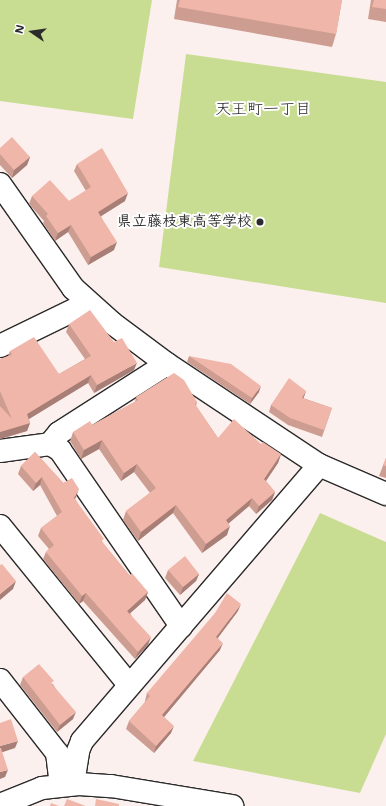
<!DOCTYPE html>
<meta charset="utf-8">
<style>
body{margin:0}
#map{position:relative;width:386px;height:806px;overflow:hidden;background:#fcf0ee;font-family:"Shantell Sans","Klee One",sans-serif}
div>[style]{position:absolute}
.green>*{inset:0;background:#c8dd92}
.roads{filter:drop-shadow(1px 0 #2b2b2b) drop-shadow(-1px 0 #2b2b2b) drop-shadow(0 1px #2b2b2b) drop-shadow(0 -1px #2b2b2b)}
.minor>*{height:22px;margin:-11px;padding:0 11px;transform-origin:11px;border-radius:11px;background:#fff}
.wall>*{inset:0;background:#ce9d92}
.shaded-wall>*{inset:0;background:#a87f77}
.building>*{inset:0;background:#f0b6aa}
.dots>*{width:11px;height:11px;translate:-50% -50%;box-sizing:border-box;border:2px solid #fff;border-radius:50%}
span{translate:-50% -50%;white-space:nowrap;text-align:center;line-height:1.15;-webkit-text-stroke:4px #fff;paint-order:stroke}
.poi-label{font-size:15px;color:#2b2b2b;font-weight:700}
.right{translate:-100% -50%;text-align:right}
.neighbourhood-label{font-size:16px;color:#2b2b2b}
.north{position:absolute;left:12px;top:12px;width:40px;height:40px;-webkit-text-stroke:3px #fff;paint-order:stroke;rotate:283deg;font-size:11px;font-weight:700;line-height:16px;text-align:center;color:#2b2b2b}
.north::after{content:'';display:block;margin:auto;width:14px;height:18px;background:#2b2b2b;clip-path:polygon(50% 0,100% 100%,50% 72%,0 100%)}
</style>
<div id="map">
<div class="green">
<i style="clip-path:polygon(0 0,152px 0,133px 119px,0 101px)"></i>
<i style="clip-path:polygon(186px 54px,386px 82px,386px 303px,159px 267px)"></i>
<i style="clip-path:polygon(320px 513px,386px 542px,386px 734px,360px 793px,193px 761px)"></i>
</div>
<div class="roads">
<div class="minor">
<i style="left:0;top:184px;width:127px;rotate:54.9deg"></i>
<i style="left:73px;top:288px;width:52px;rotate:41.9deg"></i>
<i style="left:112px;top:323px;width:69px;rotate:36.7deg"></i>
<i style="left:167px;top:364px;width:182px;rotate:33.6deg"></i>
<i style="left:319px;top:465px;width:73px;rotate:23.4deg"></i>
<i style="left:0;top:346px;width:98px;rotate:-26deg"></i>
<i style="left:50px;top:444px;width:14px;rotate:-51deg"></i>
<i style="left:59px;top:433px;width:128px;rotate:-32.6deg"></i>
<i style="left:0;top:451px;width:50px;rotate:-8deg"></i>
<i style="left:50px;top:444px;width:12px;rotate:31deg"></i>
<i style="left:60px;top:450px;width:214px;rotate:55.5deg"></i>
<i style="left:0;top:526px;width:205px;rotate:50.9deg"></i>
<i style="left:0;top:680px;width:93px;rotate:52deg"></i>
<i style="left:57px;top:753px;width:31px;rotate:83deg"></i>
<i style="left:73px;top:784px;width:33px;rotate:-81deg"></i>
<i style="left:78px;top:751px;width:11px;rotate:-68deg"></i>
<i style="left:82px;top:741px;width:364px;rotate:-49.3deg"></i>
<i style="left:0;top:805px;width:45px;rotate:-22deg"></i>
<i style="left:42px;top:788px;width:37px;rotate:-6deg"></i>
<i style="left:79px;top:784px;width:32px;rotate:4deg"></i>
<i style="left:111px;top:786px;width:123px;rotate:9.4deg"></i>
</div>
</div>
<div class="wall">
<i style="clip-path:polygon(177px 0,342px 0,336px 34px,332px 47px,174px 19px)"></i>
<i style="clip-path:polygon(371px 0,386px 0,386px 22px,368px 19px)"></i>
<i style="clip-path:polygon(0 148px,30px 157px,27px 165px,12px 178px,0 165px)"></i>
<i style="clip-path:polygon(77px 164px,125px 201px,101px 216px,114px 250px,88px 265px,68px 232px,55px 241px,43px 223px,44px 221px,29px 204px,32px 196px,69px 201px,86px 191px,74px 171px)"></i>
<i style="clip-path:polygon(69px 324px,134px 370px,94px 393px,88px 383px,29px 419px,30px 423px,27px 431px,0 439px,0 359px,8px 356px,10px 351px,59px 374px,85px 359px,66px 332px)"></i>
<i style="clip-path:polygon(189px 356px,259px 392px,250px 404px,187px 362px)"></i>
<i style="clip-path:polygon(306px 391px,303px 398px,332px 408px,322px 437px,288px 425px,269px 412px,271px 405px)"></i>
<i style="clip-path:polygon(136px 397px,197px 402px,196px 406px,218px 438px,261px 444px,281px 454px,278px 463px,266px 481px,275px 492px,272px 500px,256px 514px,249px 506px,228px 524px,227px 535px,202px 553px,173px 513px,138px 541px,123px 520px,126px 511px,150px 493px,134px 472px,121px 481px,99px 449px,81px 459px,70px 441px,73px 432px,92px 425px,135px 402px)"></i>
<i style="clip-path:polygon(35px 452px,76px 497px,75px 499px,103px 543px,130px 576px,148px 592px,145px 600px,130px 613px,148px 645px,135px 659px,83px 601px,79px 604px,43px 559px,46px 552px,49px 549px,38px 536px,41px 528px,57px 516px,40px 485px,33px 491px,18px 474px,21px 466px)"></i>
<i style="clip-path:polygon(386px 458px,386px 478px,379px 476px)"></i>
<i style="clip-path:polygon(168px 570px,199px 574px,196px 581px,180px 595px,165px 578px)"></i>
<i style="clip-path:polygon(238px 611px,218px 638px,220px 650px,164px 717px,171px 733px,154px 753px,126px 729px,129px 721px,145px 702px,145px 701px,147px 693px)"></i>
<i style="clip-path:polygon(23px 677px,53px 684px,73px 719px,57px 732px,20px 685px)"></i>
</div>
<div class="shaded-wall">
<i style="clip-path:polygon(30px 157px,27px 165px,12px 178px,14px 170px)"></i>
<i style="clip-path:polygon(128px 193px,125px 201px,95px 220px,98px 212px)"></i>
<i style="clip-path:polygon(71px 225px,68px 232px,55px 241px,58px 233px)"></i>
<i style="clip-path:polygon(117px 242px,114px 250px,88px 265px,91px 257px)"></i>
<i style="clip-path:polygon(137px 363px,134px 370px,94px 393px,97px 385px)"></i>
<i style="clip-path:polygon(91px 375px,88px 383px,24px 422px,27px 414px)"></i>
<i style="clip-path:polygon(261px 386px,259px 392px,250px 404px,252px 398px)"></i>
<i style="clip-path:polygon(306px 391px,304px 397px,299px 404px,302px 398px)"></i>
<i style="clip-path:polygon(30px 423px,27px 431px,0 439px,0 432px)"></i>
<i style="clip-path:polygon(102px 440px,99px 449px,81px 459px,84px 450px)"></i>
<i style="clip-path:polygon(281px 454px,278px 463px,261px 488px,264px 479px)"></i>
<i style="clip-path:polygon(137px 464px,134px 472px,121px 481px,124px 473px)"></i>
<i style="clip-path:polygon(42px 477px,40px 485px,33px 491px,36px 483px)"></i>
<i style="clip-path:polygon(79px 489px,76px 497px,71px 505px,74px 498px)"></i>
<i style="clip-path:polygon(275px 492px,272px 500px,256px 514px,259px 506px)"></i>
<i style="clip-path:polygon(252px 498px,249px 506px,222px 529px,226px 520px)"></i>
<i style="clip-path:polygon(176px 505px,173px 513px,138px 541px,141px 532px)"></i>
<i style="clip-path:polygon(230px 526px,227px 535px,202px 553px,206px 544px)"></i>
<i style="clip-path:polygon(199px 574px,196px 581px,180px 595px,183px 587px)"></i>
<i style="clip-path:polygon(16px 581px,13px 589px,0 600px,0 594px)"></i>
<i style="clip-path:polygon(148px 592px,145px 600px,125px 618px,127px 611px)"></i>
<i style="clip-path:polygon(86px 593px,83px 601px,79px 604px,82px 596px)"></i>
<i style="clip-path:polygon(241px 604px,238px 611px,213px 644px,216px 637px)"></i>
<i style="clip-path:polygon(151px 637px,148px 645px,135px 659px,138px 652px)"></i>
<i style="clip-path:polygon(223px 643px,220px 650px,159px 723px,162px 715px)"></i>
<i style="clip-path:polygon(76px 712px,73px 719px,57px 732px,60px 725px)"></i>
<i style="clip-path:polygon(174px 726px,171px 733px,154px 753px,156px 746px)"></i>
<i style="clip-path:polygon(18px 741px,15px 748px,0 753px,0 746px)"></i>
<i style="clip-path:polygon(8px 770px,5px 777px,0 779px,0 772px)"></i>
</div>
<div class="building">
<i style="clip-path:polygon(180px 0,342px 0,336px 34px,178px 7px)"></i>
<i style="clip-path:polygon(374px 0,386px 0,386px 9px,372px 7px)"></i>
<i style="clip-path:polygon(12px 137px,30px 157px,14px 170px,0 154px,0 148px)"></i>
<i style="clip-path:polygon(102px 148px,128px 193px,98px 212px,117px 242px,91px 257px,71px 225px,58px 233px,46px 216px,48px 214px,32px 196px,50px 180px,69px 201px,91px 187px,77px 164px)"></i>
<i style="clip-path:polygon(90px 310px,114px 342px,122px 338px,137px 363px,97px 385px,91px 375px,27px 414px,30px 423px,0 432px,0 406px,12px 419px,0 391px,0 359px,12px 355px,10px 351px,34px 337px,59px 374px,91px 356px,69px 324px)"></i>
<i style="clip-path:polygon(189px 356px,231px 364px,261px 386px,252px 398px)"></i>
<i style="clip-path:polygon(174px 373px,184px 380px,197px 402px,195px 404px,218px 438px,234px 419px,261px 444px,263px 442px,281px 454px,264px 479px,275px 492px,259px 506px,252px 498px,226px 520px,230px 526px,206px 544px,176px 505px,141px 532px,126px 511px,156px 488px,137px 464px,124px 473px,102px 440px,84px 450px,73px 432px,90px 421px,92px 425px,138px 400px,136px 397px)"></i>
<i style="clip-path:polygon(289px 378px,306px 391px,302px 398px,332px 408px,324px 430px,290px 418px,271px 405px)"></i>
<i style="clip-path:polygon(35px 452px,63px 483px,72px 478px,79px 489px,74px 498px,104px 539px,101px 541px,130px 576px,132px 573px,148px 592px,127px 611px,151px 637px,138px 652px,86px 593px,82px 596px,46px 552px,54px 545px,41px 528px,62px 512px,42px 477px,36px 483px,21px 466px)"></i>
<i style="clip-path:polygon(386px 458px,386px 466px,383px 465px)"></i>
<i style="clip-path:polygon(185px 556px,199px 574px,183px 587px,168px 570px)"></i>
<i style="clip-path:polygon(2px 564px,16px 581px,0 594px,0 565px)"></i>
<i style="clip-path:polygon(227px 593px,241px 604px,216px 637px,223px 643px,162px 715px,174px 726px,156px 746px,129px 721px,150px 696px,147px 693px,215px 613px)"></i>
<i style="clip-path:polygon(39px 664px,54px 681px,51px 683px,76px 712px,60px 725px,23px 677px)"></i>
<i style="clip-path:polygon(11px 719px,18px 741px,0 746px,0 723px)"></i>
<i style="clip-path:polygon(0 748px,1px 748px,8px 770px,0 772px)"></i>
<i style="clip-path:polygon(67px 799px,86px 806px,64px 806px)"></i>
<i style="clip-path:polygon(96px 799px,119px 804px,119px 806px,95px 806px)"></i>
<i style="clip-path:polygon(51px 803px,59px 806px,50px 806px)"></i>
</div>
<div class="dots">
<i style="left:260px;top:222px;background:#2b2b2b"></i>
</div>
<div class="poi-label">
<span class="right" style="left:252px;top:222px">県立藤枝東高等学校</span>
</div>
<div class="neighbourhood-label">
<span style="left:263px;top:109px">天王町一丁目</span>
</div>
<div class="north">N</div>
</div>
